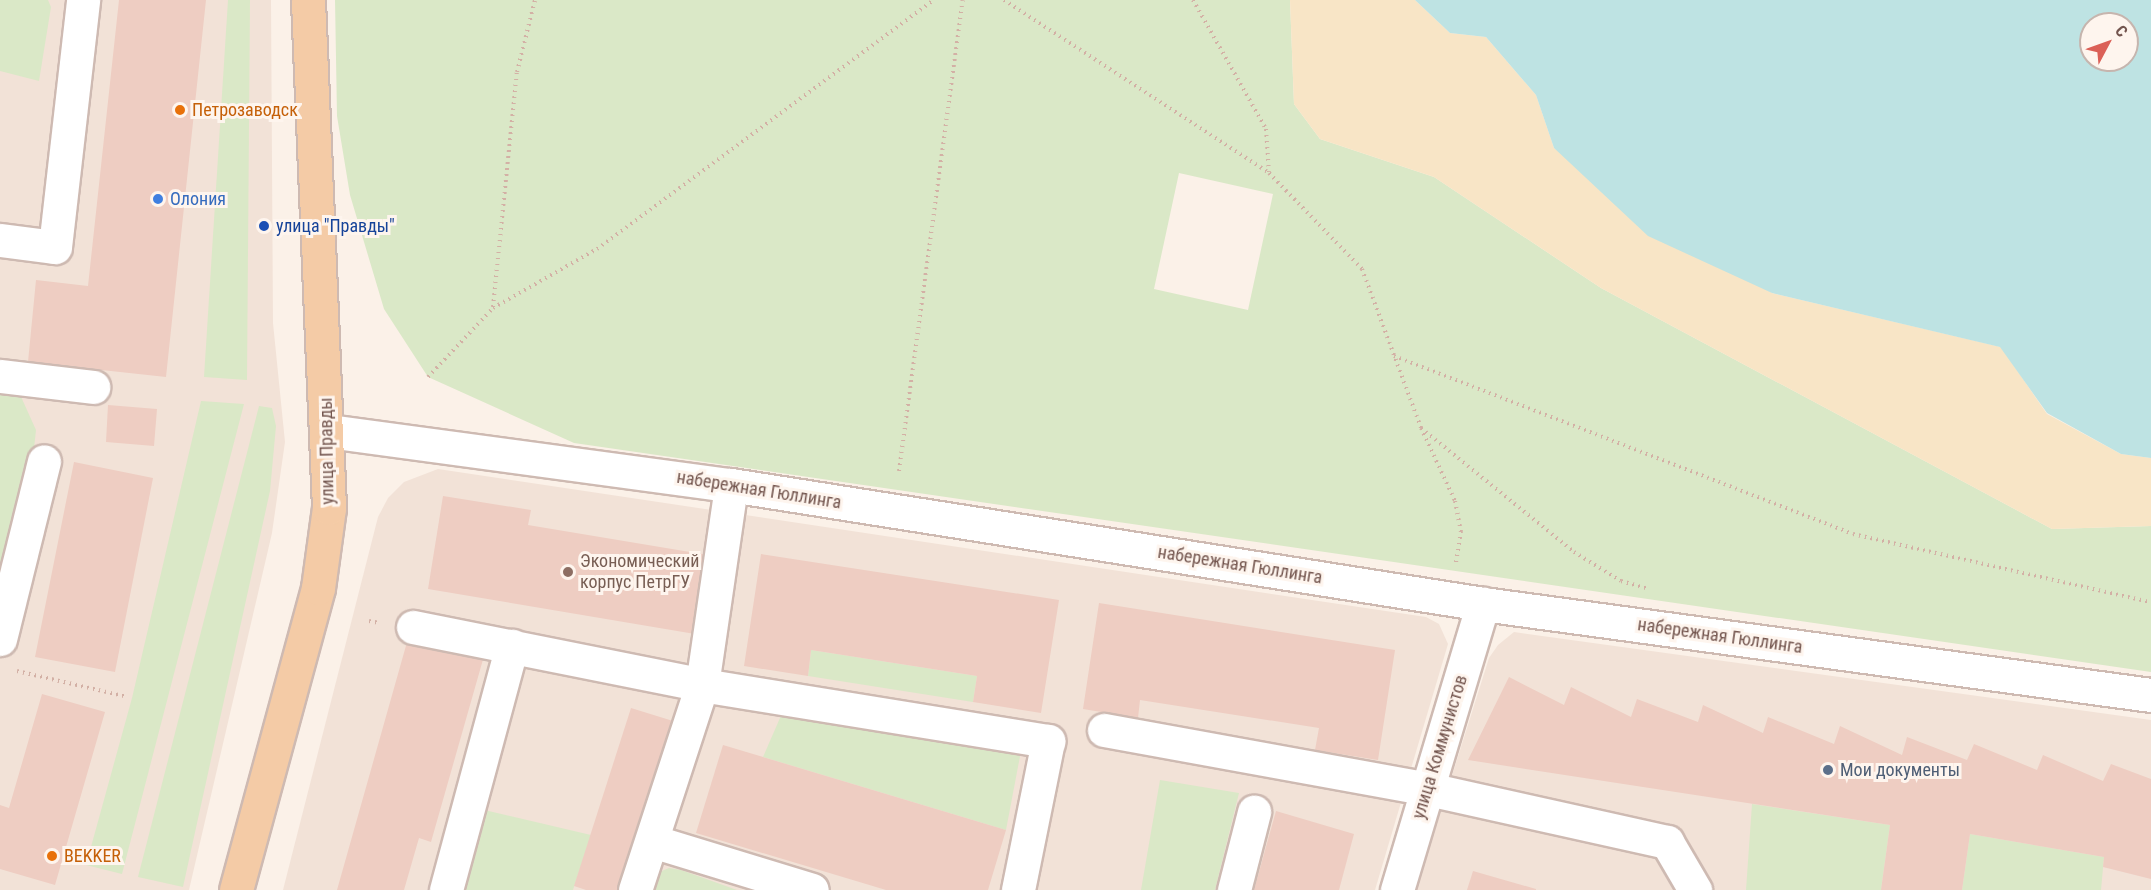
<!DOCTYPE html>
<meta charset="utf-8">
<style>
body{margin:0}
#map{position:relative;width:2151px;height:890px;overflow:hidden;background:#fbf1e8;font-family:"Roboto Condensed",sans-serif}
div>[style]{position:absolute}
.residential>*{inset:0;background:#f2e2d7}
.green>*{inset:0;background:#dae8c7}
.sand>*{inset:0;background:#f8e5c6}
.water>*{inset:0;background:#bee3e3}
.building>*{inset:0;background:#eecdc2}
.path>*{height:4px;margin-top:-2px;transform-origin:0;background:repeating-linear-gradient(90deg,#d3b0a5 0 1.5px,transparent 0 6px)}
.roads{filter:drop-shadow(2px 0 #cebab2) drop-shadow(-2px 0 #cebab2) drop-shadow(0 2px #cebab2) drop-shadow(0 -2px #cebab2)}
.minor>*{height:33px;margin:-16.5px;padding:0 16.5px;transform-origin:16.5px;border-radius:16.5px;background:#fff}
.major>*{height:33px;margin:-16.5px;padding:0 16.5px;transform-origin:16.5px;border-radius:16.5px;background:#f4cba6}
.dots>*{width:16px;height:16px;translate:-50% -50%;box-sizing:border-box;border:3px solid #fef5ee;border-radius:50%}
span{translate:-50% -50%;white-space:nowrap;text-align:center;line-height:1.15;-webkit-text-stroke:6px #fef5ee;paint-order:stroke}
.food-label{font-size:18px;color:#c56008}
.left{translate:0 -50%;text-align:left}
.shop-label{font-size:18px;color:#366cbe}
.transit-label{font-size:18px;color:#164399}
.street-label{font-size:18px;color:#73554e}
.education-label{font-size:18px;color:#785e54}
.service-label{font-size:18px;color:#4e5e75}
.north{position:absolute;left:2079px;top:12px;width:60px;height:60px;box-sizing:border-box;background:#fef5ee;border:2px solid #c6b5ae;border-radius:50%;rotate:49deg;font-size:16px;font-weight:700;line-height:24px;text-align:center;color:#73554e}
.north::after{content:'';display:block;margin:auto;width:21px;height:27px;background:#db6057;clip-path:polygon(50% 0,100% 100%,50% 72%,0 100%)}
</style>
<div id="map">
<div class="residential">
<i style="clip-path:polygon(0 0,271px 0,273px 323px,285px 442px,272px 533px,189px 890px,0 890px)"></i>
<i style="clip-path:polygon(438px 469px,1426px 617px,1439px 624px,1448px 644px,1375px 890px,283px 890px,378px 517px,388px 498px,404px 482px)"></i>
<i style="clip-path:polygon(1514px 632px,2151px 720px,2151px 890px,1416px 890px,1489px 658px,1498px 645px)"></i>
</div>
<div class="green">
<i style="clip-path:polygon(0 0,48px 0,51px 7px,39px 81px,0 71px)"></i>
<i style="clip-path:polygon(228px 0,250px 0,247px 380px,204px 377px)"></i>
<i style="clip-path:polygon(evenodd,335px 0,1290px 0,1294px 104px,1320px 139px,1434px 177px,1601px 288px,2052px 529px,2151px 526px,2151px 672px,574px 443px,428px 377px,384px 309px,350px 195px,337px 116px,335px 0,1179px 173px,1273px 194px,1248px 310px,1154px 289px,1179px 173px)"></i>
<i style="clip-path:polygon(0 387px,18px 390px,36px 430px,31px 476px,0 599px)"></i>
<i style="clip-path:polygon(201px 401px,244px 404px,122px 874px,86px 865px,132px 698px)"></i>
<i style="clip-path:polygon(259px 406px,272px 408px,276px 426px,270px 491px,183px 887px,138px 877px)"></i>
<i style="clip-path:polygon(811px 650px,977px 676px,973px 702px,808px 676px)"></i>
<i style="clip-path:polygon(783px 711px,1021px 751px,1006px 830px,763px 757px)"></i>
<i style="clip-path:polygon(1160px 780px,1239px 793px,1215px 890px,1141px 890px)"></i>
<i style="clip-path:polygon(1752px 804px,1890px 825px,1881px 890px,1746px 890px)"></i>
<i style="clip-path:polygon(480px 809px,591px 835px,573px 890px,459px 890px)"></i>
<i style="clip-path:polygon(1970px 834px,2104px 857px,2101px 890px,1962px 890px)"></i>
<i style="clip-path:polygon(669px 868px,681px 870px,737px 890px,648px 890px,657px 873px)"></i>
</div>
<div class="sand">
<i style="clip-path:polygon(1290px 0,1415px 0,1450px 33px,1486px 37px,1536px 95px,1554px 148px,1772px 293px,2001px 347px,2047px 414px,2121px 454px,2151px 458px,2151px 526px,2052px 529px,1601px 288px,1434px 177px,1320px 139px,1294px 104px)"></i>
</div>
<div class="water">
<i style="clip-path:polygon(evenodd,1415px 0,2151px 0,2151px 458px,2121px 454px,2047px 413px,2000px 347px,1772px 293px,1648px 236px,1554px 148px,1536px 95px,1486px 37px,1450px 33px,1415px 0,2091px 24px,2127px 24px,2127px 60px,2091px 60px,2091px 24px)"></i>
</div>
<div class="building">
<i style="clip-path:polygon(119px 0,206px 0,166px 377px,28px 362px,36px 280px,88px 286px)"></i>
<i style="clip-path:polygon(108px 405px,157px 409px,154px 446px,106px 442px)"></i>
<i style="clip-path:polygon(74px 462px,153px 478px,115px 672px,35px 657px)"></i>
<i style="clip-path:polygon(443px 496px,531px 510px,528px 525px,708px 555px,695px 634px,428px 589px)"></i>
<i style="clip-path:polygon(761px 554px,1059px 600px,1041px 713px,973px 702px,977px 676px,811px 650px,808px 676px,744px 666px)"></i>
<i style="clip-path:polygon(1099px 603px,1395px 650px,1378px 760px,1315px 750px,1319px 728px,1140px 700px,1138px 718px,1083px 709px)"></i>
<i style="clip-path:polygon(409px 635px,484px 656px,431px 842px,419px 838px,404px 890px,337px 890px)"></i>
<i style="clip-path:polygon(1509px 677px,1564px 705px,1571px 687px,1631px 717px,1637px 699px,1698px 722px,1703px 705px,1763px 733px,1768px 717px,1834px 744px,1840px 726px,1902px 755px,1907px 737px,1967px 760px,1974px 744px,2037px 770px,2043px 755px,2103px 781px,2111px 764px,2151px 779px,2151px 879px,2103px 867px,2104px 857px,1970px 834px,1962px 890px,1881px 890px,1890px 825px,1468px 760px)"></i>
<i style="clip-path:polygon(42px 694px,105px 712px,55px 885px,0 869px,0 805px,9px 808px)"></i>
<i style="clip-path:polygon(631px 708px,673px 721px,619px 890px,586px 890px,574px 886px)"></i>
<i style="clip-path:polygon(723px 745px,1006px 830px,988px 890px,886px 890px,696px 833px)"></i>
<i style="clip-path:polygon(1276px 811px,1354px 834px,1339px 890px,1254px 890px)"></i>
<i style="clip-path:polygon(1473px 871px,1536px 889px,1536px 890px,1467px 890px)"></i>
</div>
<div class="path">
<i style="left:1004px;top:0;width:316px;rotate:33.1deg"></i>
<i style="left:1269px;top:173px;width:134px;rotate:45.9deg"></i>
<i style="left:1362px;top:269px;width:170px;rotate:69.6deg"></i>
<i style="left:1421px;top:428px;width:81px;rotate:65deg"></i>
<i style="left:1455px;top:501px;width:31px;rotate:79deg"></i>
<i style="left:1461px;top:531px;width:33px;rotate:99deg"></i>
<i style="left:1193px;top:0;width:148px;rotate:60.5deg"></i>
<i style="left:1266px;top:129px;width:43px;rotate:86deg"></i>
<i style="left:493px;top:307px;width:236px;rotate:-84.2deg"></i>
<i style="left:517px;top:72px;width:74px;rotate:-76deg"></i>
<i style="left:1394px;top:356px;width:492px;rotate:21.2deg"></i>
<i style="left:1853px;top:534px;width:306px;rotate:12.9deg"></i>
<i style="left:428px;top:377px;width:95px;rotate:-46.7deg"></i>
<i style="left:493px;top:308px;width:120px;rotate:-29.6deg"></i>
<i style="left:597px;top:249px;width:419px;rotate:-36.5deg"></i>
<i style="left:1421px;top:428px;width:197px;rotate:39deg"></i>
<i style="left:1574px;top:552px;width:55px;rotate:31.7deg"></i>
<i style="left:1621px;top:581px;width:26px;rotate:16deg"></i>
<i style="left:899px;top:471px;width:475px;rotate:-82.3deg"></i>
<i style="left:369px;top:621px;width:11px;rotate:10deg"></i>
<i style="left:17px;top:671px;width:110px;rotate:13.2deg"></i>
</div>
<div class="roads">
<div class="minor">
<i style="left:0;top:240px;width:55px;rotate:7.3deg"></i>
<i style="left:55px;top:247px;width:249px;rotate:-83.5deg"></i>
<i style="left:0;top:376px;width:94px;rotate:6.7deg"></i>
<i style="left:329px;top:431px;width:406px;rotate:7.7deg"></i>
<i style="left:731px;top:485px;width:761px;rotate:8.99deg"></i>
<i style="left:1483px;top:604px;width:674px;rotate:7.76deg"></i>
<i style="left:413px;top:627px;width:295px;rotate:11.3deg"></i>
<i style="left:702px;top:685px;width:351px;rotate:9.2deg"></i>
<i style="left:1048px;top:741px;width:152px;rotate:101.4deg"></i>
<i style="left:0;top:639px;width:183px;rotate:-76.1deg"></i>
<i style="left:1104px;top:730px;width:329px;rotate:10.3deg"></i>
<i style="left:1428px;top:789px;width:245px;rotate:12.5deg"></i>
<i style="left:1667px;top:842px;width:56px;rotate:59.7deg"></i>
<i style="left:652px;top:841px;width:167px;rotate:17deg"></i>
<i style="left:446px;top:890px;width:253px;rotate:-74.9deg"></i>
<i style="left:635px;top:890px;width:216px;rotate:-71.9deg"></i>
<i style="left:702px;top:685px;width:202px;rotate:-81.7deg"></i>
<i style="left:1234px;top:890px;width:81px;rotate:-75.6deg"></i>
<i style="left:1397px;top:890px;width:299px;rotate:-73.3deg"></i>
</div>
<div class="major">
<i style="left:236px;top:890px;width:313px;rotate:-74.8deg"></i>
<i style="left:318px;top:588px;width:81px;rotate:-82.2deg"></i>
<i style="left:329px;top:508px;width:508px;rotate:-92.37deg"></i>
</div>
</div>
<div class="dots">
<i style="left:180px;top:110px;background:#e8710a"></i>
<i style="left:158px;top:199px;background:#3f7fe0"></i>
<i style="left:264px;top:226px;background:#1a4fb4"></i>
<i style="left:568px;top:572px;background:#8d6e63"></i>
<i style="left:1828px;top:770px;background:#5c6f8a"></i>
<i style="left:52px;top:856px;background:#e8710a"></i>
</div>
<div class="food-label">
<span class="left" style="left:192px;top:110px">Петрозаводск</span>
<span class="left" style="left:64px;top:856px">BEKKER</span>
</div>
<div class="shop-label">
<span class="left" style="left:170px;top:199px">Олония</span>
</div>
<div class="transit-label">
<span class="left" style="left:276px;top:226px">улица "Правды"</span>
</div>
<div class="street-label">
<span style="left:327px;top:451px;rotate:-91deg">улица Правды</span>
<span style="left:759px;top:490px;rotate:9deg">набережная Гюллинга</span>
<span style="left:1240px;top:565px;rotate:9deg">набережная Гюллинга</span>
<span style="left:1720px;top:636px;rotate:8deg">набережная Гюллинга</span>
<span style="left:1440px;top:747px;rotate:-73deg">улица Коммунистов</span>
</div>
<div class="education-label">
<span class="left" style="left:580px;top:572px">Экономический<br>корпус ПетрГУ</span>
</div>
<div class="service-label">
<span class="left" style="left:1840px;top:770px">Мои документы</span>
</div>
<div class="north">С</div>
</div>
